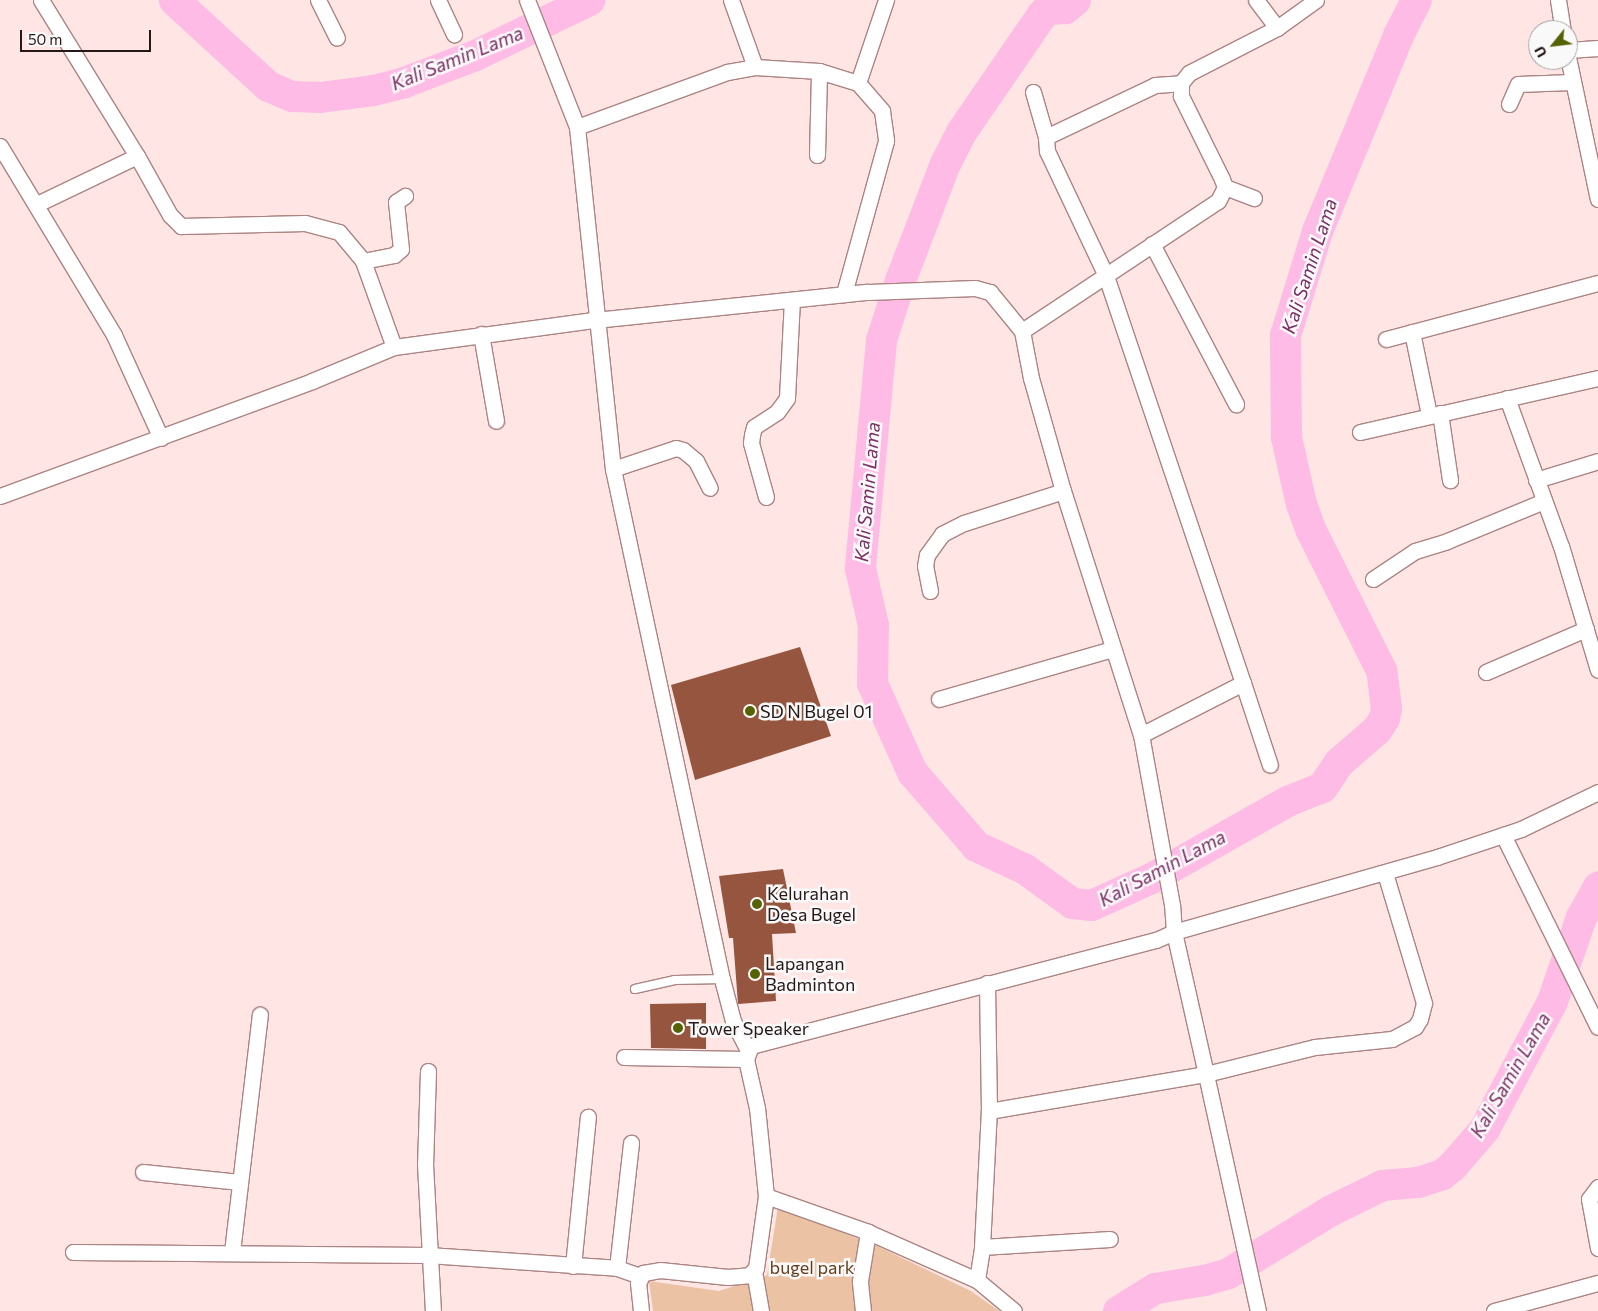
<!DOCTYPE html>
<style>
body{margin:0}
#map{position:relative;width:1598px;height:1311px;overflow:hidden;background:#ffe5e4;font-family:Commissioner,sans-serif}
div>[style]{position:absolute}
.green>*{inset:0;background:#ebc2a3}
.river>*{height:31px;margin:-15.5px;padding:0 15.5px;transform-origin:15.5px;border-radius:15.5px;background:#febbe5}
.building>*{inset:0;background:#96553e}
.roads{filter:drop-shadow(1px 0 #ab8483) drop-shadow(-1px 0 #ab8483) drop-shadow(0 1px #ab8483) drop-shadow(0 -1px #ab8483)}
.service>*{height:8px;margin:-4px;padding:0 4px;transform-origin:4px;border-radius:4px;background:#fff}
.minor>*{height:15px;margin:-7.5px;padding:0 7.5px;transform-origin:7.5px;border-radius:7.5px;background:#fff}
.dots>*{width:14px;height:14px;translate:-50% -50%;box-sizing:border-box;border:2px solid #f9f9f9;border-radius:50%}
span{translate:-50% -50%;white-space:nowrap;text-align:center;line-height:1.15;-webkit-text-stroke:5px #f9f9f9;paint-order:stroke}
.poi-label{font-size:18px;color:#271818}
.left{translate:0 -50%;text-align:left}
.park-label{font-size:18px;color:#653e1b}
.water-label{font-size:19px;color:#7a2e63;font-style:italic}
.north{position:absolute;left:1528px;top:20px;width:50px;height:50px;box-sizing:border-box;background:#f9f9f9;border:1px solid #a59f9f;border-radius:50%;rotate:241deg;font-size:14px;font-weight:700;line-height:20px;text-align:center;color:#271818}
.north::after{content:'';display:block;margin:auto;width:18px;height:22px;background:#566202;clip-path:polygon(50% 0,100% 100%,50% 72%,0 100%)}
.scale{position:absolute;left:20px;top:30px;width:131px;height:22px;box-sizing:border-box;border:2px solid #271818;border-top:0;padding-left:6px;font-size:15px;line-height:18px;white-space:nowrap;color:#271818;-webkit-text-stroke:4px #f9f9f9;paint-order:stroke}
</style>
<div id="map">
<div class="green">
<i style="clip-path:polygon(778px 1207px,877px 1246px,971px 1291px,999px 1311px,653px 1311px,649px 1281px,719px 1291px,767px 1275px)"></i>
</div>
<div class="river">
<i style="left:174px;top:0;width:127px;rotate:42.5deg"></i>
<i style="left:268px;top:86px;width:26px;rotate:23deg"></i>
<i style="left:292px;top:96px;width:28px;rotate:2deg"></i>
<i style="left:320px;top:97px;width:53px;rotate:-7.5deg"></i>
<i style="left:373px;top:90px;width:32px;rotate:-14deg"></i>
<i style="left:404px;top:82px;width:76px;rotate:-20.8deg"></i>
<i style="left:475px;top:55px;width:127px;rotate:-25.8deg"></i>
<i style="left:1075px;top:0;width:13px;rotate:141deg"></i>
<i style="left:1065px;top:8px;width:18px;rotate:177deg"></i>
<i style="left:1047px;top:9px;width:7px;rotate:135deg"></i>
<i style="left:1042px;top:14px;width:143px;rotate:124.5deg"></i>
<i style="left:961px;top:132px;width:35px;rotate:117deg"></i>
<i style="left:945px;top:163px;width:125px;rotate:111deg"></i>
<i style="left:900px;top:280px;width:63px;rotate:107.6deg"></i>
<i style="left:881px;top:340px;width:229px;rotate:95.3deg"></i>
<i style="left:860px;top:568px;width:58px;rotate:77.2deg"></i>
<i style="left:873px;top:625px;width:58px;rotate:91deg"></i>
<i style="left:872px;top:683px;width:98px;rotate:65.8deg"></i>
<i style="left:912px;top:772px;width:98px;rotate:49.1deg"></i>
<i style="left:976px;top:846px;width:54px;rotate:25.1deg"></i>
<i style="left:1025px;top:869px;width:58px;rotate:35.9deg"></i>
<i style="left:1072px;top:903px;width:19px;rotate:6deg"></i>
<i style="left:1091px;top:905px;width:66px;rotate:-24.2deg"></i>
<i style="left:1151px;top:878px;width:156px;rotate:-29.5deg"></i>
<i style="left:1287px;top:801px;width:38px;rotate:-22deg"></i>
<i style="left:1322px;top:787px;width:30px;rotate:-56deg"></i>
<i style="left:1339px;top:762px;width:50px;rotate:-41deg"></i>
<i style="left:1377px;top:729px;width:13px;rotate:-58deg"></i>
<i style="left:1384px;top:718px;width:10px;rotate:-79deg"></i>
<i style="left:1386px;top:708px;width:38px;rotate:-97deg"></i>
<i style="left:1381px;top:670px;width:156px;rotate:-116.7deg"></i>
<i style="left:1311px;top:531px;width:29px;rotate:-110deg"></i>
<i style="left:1301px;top:504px;width:69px;rotate:-102.6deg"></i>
<i style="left:1286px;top:437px;width:102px;rotate:-90.6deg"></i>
<i style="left:1285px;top:335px;width:109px;rotate:-72.9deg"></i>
<i style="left:1317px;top:231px;width:212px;rotate:-67.5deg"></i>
<i style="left:1398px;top:35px;width:39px;rotate:-63deg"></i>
<i style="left:1118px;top:1311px;width:44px;rotate:-31.9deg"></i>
<i style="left:1155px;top:1288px;width:50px;rotate:-9.3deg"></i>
<i style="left:1204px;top:1280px;width:25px;rotate:-16deg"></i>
<i style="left:1228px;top:1273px;width:121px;rotate:-31.5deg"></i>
<i style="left:1331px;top:1210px;width:57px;rotate:-26.1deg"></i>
<i style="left:1382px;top:1185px;width:36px;rotate:-5deg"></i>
<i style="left:1418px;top:1182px;width:25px;rotate:-18deg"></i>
<i style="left:1442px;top:1174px;width:13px;rotate:-39deg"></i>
<i style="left:1452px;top:1166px;width:49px;rotate:-49.1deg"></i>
<i style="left:1484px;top:1129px;width:145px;rotate:-62deg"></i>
<i style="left:1552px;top:1001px;width:89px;rotate:-71deg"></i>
<i style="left:1581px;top:917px;width:35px;rotate:-61deg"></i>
</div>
<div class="building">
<i style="clip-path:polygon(800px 647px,831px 736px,695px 780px,671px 685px)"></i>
<i style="clip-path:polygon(783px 869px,796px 933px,772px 934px,776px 1001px,738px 1004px,733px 938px,729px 938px,719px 876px)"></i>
<i style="clip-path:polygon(706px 1003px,706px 1049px,651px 1048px,650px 1004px)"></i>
</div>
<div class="roads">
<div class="service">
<i style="left:635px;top:989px;width:41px;rotate:-12.7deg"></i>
<i style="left:675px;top:980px;width:47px;rotate:-1.2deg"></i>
</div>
<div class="minor">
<i style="left:41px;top:0;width:183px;rotate:58.4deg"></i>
<i style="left:318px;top:0;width:42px;rotate:63.4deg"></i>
<i style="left:438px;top:0;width:38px;rotate:65deg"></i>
<i style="left:527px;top:0;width:136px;rotate:68.5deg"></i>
<i style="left:577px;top:127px;width:344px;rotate:84deg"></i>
<i style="left:613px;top:469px;width:522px;rotate:77.94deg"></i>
<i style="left:722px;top:979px;width:43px;rotate:75.3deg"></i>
<i style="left:733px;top:1021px;width:31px;rotate:63deg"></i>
<i style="left:731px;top:0;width:71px;rotate:70.3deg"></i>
<i style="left:1256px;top:0;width:35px;rotate:53deg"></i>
<i style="left:1558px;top:0;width:30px;rotate:81deg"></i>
<i style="left:1568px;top:50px;width:30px;rotate:-4deg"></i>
<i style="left:1568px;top:57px;width:145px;rotate:78.1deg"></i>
<i style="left:858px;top:83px;width:88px;rotate:-71.4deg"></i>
<i style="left:1033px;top:92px;width:47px;rotate:73.9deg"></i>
<i style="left:1046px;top:137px;width:14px;rotate:86deg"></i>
<i style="left:1047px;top:151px;width:138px;rotate:64.7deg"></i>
<i style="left:1106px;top:276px;width:429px;rotate:71.4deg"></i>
<i style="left:1243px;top:683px;width:114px;rotate:153deg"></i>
<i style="left:1509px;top:104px;width:22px;rotate:-66deg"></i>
<i style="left:1518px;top:84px;width:54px;rotate:-2.1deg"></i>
<i style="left:577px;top:127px;width:160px;rotate:-20.1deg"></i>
<i style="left:727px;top:72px;width:28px;rotate:-10deg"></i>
<i style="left:755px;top:67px;width:64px;rotate:3.6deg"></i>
<i style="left:819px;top:71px;width:41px;rotate:17.1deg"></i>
<i style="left:858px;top:83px;width:37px;rotate:49deg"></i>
<i style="left:882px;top:111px;width:30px;rotate:82deg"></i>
<i style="left:886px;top:141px;width:159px;rotate:105.4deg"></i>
<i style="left:1046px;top:137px;width:121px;rotate:-25.5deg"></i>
<i style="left:1155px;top:85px;width:26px;rotate:-4deg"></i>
<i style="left:0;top:146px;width:221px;rotate:58.9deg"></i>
<i style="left:114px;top:335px;width:113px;rotate:65.5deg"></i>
<i style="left:817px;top:155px;width:84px;rotate:-88.6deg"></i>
<i style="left:1225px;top:187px;width:31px;rotate:21deg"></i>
<i style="left:37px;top:204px;width:111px;rotate:-25.6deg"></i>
<i style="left:137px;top:156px;width:68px;rotate:60.8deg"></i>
<i style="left:170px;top:215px;width:16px;rotate:45deg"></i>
<i style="left:181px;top:226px;width:124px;rotate:-1.4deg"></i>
<i style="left:305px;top:223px;width:35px;rotate:15deg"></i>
<i style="left:339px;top:232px;width:38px;rotate:50deg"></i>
<i style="left:363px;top:261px;width:91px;rotate:70.2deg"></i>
<i style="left:1152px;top:244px;width:181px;rotate:62.3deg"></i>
<i style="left:363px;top:261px;width:32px;rotate:-11deg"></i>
<i style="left:394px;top:255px;width:9px;rotate:-41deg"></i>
<i style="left:401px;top:249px;width:47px;rotate:-96.1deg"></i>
<i style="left:396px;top:202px;width:11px;rotate:-34deg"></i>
<i style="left:1412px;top:332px;width:85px;rotate:78.4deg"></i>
<i style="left:481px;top:334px;width:88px;rotate:80.2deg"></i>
<i style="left:1386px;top:339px;width:219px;rotate:-14.8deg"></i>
<i style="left:1507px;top:398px;width:158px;rotate:70deg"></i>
<i style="left:1561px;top:546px;width:129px;rotate:73.4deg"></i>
<i style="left:1440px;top:413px;width:68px;rotate:81.5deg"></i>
<i style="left:1360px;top:432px;width:244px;rotate:-12.8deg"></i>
<i style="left:613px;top:469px;width:66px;rotate:-18.4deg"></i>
<i style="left:676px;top:448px;width:7px;rotate:16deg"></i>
<i style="left:683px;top:450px;width:17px;rotate:40deg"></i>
<i style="left:696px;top:461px;width:30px;rotate:63deg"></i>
<i style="left:1536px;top:480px;width:65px;rotate:-17deg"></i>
<i style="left:0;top:496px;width:333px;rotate:-20.2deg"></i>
<i style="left:312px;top:381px;width:89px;rotate:-22.5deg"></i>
<i style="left:394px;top:347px;width:203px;rotate:-7.7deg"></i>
<i style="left:595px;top:320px;width:274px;rotate:-5.9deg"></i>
<i style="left:868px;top:292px;width:107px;rotate:-2.1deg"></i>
<i style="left:975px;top:288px;width:16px;rotate:15deg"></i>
<i style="left:990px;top:292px;width:50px;rotate:50.6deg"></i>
<i style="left:766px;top:497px;width:56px;rotate:-105.5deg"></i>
<i style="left:751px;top:443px;width:8px;rotate:-83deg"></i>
<i style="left:752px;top:435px;width:8px;rotate:-76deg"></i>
<i style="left:754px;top:427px;width:27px;rotate:-33deg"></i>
<i style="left:777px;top:412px;width:17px;rotate:-54deg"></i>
<i style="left:787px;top:398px;width:98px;rotate:-87.1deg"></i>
<i style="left:1373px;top:579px;width:50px;rotate:-33.7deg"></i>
<i style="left:1415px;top:551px;width:34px;rotate:-17deg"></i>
<i style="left:1447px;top:541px;width:105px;rotate:-22.4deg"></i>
<i style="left:930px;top:591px;width:25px;rotate:-101deg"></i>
<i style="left:925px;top:566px;width:11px;rotate:-80deg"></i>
<i style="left:927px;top:555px;width:26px;rotate:-54deg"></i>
<i style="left:942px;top:534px;width:25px;rotate:-27deg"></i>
<i style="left:964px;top:523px;width:104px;rotate:-17.9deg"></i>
<i style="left:1486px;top:672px;width:109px;rotate:-23.3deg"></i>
<i style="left:1243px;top:683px;width:86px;rotate:71.8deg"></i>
<i style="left:939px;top:699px;width:180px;rotate:-16.1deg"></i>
<i style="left:1503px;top:835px;width:214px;rotate:63.7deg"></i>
<i style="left:624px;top:1057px;width:122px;rotate:0.9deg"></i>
<i style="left:428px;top:1071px;width:93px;rotate:91.8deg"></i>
<i style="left:425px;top:1164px;width:147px;rotate:86.9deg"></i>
<i style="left:989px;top:1111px;width:220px;rotate:-9.7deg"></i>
<i style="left:1206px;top:1074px;width:146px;rotate:-102.7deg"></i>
<i style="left:1174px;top:932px;width:273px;rotate:-15.9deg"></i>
<i style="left:1437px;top:857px;width:89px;rotate:-18.4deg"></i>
<i style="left:1521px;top:829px;width:85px;rotate:-25.7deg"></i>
<i style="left:143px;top:1172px;width:97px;rotate:5.9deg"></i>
<i style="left:1598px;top:1187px;width:15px;rotate:127deg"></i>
<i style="left:1589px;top:1199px;width:50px;rotate:79.6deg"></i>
<i style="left:766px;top:1196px;width:108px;rotate:19.4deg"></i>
<i style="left:868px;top:1232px;width:119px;rotate:23.8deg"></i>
<i style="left:977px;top:1280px;width:48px;rotate:40deg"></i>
<i style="left:982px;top:1247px;width:128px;rotate:-3.6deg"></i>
<i style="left:73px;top:1252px;width:355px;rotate:0.5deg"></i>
<i style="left:428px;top:1255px;width:189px;rotate:3.9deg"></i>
<i style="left:617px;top:1268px;width:24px;rotate:19deg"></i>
<i style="left:232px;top:1252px;width:239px;rotate:-83.3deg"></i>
<i style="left:573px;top:1266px;width:150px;rotate:-84.3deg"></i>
<i style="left:617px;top:1268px;width:126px;rotate:-83.6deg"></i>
<i style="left:754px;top:1271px;width:41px;rotate:80.1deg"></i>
<i style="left:977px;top:1280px;width:33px;rotate:-81deg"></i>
<i style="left:982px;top:1247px;width:136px;rotate:-87.1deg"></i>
<i style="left:989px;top:1111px;width:128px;rotate:-90.9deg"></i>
<i style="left:641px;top:1311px;width:28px;rotate:-96deg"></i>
<i style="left:638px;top:1283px;width:11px;rotate:-63deg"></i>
<i style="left:643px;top:1273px;width:17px;rotate:-10deg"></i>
<i style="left:660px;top:1270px;width:68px;rotate:5.9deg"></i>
<i style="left:728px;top:1277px;width:21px;rotate:-5deg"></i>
<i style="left:749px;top:1275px;width:10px;rotate:-45deg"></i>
<i style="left:756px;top:1268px;width:73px;rotate:-82.1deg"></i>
<i style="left:766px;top:1196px;width:88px;rotate:-95.8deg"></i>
<i style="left:757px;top:1108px;width:50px;rotate:-102.7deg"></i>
<i style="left:746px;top:1059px;width:14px;rotate:-69deg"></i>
<i style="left:751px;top:1046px;width:419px;rotate:-14.7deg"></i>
<i style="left:1156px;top:940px;width:20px;rotate:-24deg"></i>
<i style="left:1174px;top:932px;width:27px;rotate:-94deg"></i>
<i style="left:1172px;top:905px;width:173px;rotate:-100.3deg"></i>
<i style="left:1141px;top:735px;width:256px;rotate:-107.7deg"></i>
<i style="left:1063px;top:491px;width:117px;rotate:-105.8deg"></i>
<i style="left:1031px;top:378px;width:48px;rotate:-100.8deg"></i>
<i style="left:1022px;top:331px;width:235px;rotate:-33.6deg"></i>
<i style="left:1218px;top:201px;width:16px;rotate:-63deg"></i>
<i style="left:1225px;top:187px;width:9px;rotate:-111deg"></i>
<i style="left:1222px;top:179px;width:93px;rotate:-116.3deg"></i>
<i style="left:1181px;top:96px;width:13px;rotate:-90deg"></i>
<i style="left:1181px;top:83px;width:13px;rotate:-51deg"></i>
<i style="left:1189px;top:73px;width:99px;rotate:-27.1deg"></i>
<i style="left:1277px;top:28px;width:48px;rotate:-35.7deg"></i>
<i style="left:863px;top:1311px;width:30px;rotate:-96deg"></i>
<i style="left:860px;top:1281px;width:50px;rotate:-80.7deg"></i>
<i style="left:1258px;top:1311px;width:243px;rotate:-102.4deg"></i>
<i style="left:1206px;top:1074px;width:112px;rotate:-13.9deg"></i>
<i style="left:1315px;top:1047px;width:77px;rotate:-5.9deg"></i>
<i style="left:1392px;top:1039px;width:26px;rotate:-28deg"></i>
<i style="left:1415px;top:1027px;width:9px;rotate:-58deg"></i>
<i style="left:1420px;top:1019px;width:16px;rotate:-76deg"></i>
<i style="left:1424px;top:1003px;width:136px;rotate:-106.7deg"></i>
<i style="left:1494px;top:1311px;width:108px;rotate:-15.1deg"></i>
</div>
</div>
<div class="dots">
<i style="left:750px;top:711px;background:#566202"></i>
<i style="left:757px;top:904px;background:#566202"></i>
<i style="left:755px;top:974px;background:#566202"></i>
<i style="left:678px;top:1028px;background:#566202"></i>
</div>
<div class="poi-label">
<span class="left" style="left:760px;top:711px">SD N Bugel 01</span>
<span class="left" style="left:767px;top:904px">Kelurahan<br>Desa Bugel</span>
<span class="left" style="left:765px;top:974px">Lapangan<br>Badminton</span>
<span class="left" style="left:688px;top:1028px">Tower Speaker</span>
</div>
<div class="park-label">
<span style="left:812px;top:1267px">bugel park</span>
</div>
<div class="water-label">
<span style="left:457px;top:58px;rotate:-22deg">Kali Samin Lama</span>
<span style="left:1309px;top:266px;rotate:-72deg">Kali Samin Lama</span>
<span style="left:867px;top:492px;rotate:-85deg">Kali Samin Lama</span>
<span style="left:1162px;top:868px;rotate:-28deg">Kali Samin Lama</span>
<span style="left:1510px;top:1075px;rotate:-60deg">Kali Samin Lama</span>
</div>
<div class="north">U</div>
<div class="scale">50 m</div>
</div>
